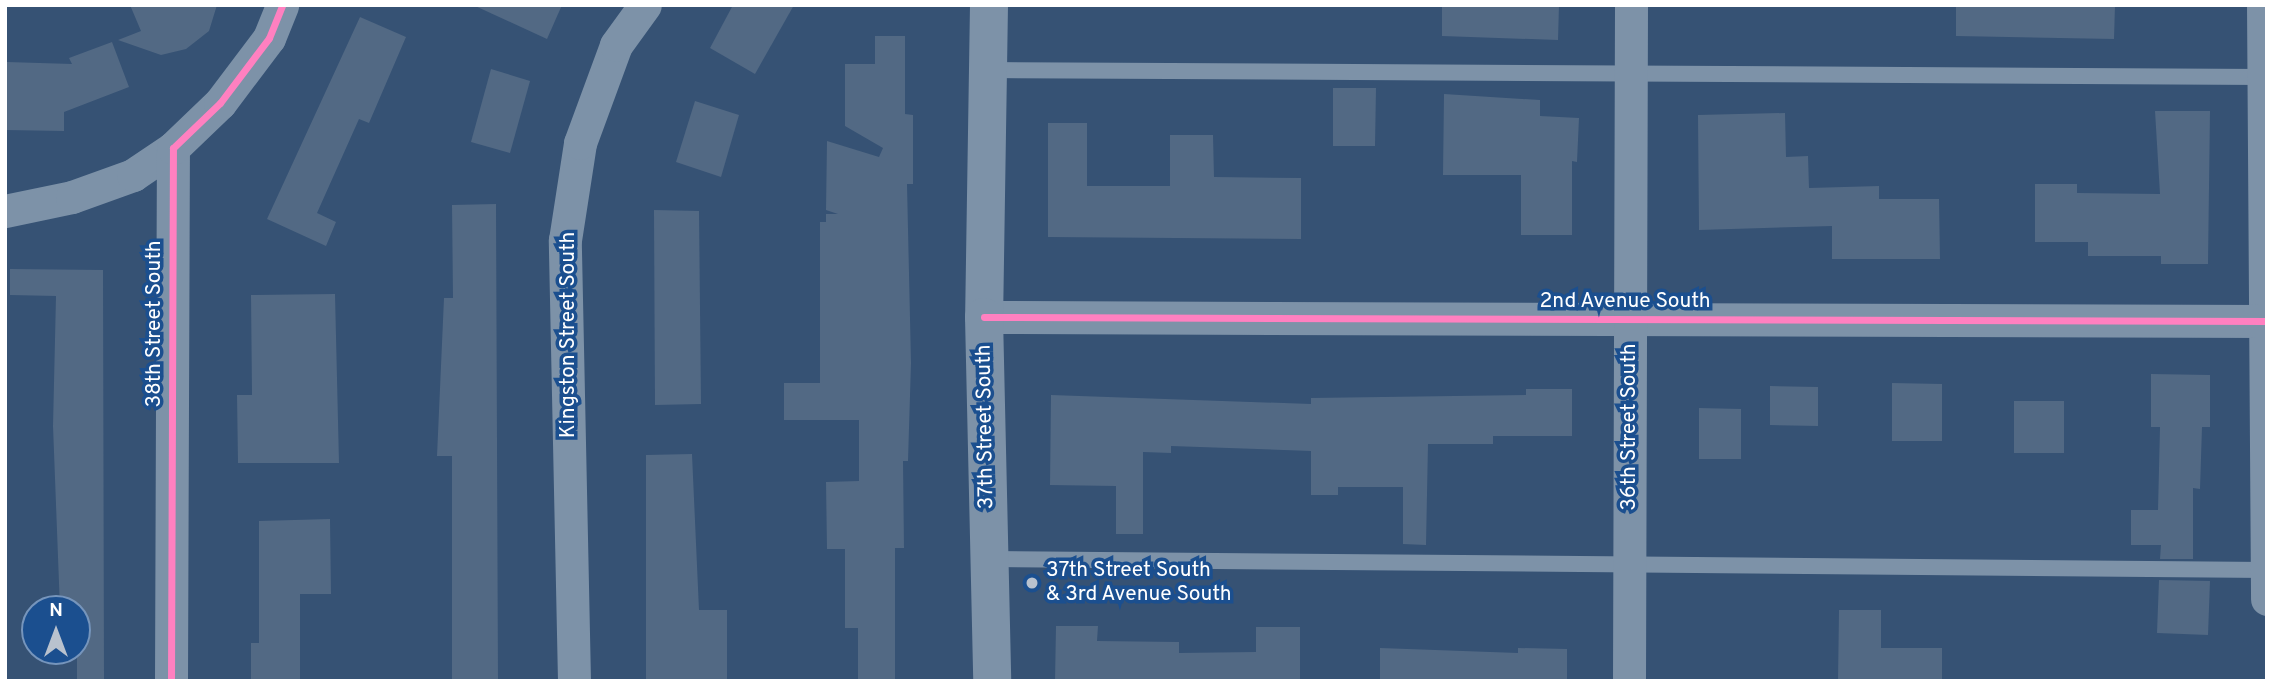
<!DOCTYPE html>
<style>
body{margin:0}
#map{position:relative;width:2272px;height:686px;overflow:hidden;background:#365274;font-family:Overpass,sans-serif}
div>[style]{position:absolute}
.building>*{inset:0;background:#526984}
.service>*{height:16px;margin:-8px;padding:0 8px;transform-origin:8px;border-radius:8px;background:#7d92a8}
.minor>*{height:33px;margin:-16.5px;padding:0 16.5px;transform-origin:16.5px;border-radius:16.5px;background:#7d92a8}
.tertiary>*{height:38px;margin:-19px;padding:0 19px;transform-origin:19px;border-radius:19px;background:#7d92a8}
.cycleway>*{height:7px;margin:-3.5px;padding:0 3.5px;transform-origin:3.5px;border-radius:3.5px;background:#ff80c0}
.dots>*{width:19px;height:19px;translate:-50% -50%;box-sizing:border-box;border:4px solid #1b4f8f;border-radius:50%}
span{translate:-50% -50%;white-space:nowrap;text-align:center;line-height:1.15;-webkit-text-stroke:7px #1b4f8f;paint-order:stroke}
.street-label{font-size:21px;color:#fff}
.poi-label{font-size:21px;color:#fff}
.left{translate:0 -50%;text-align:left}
.frame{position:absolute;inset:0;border:7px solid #fff;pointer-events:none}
.north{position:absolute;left:21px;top:595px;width:70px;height:70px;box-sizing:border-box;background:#1b4f8f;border:2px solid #7695bc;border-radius:50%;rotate:0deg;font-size:19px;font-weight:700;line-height:28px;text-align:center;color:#fff}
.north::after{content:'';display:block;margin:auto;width:24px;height:32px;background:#b9c2ce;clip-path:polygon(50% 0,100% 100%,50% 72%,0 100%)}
</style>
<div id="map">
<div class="building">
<i style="clip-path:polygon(130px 5px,217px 5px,209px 31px,186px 49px,161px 55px,118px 40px,141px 31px)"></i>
<i style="clip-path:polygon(473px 5px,562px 5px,547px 39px)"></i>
<i style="clip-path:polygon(733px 5px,794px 5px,755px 74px,710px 48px)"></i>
<i style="clip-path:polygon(1442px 5px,1559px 5px,1558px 40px,1442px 36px)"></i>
<i style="clip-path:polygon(1956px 5px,2115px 5px,2114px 39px,1956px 36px)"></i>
<i style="clip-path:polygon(360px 17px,406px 37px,369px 123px,359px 119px,317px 213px,336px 222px,326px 246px,267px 219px)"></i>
<i style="clip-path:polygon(875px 36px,905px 36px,905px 114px,913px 115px,913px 184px,907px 184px,911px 363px,908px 461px,903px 461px,904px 548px,895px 548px,895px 681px,858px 681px,858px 628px,845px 628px,845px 549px,827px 549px,826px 482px,859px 481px,859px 420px,784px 420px,784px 383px,820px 383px,820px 222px,826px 222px,826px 214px,838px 214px,826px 210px,827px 141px,879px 157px,883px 148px,845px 126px,845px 64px,875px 64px)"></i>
<i style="clip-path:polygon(112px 42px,129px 87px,64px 112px,64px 131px,5px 130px,7px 62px,72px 64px,69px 58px)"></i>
<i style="clip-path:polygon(491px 69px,530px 81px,510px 153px,471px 142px)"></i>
<i style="clip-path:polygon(1333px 88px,1376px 88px,1375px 146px,1333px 146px)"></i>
<i style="clip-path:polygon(1444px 94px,1540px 100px,1540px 116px,1579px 118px,1577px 162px,1572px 161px,1572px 235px,1521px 235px,1521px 175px,1443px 175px)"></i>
<i style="clip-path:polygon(695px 101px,739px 115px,721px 177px,676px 162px)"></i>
<i style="clip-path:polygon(2155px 111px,2210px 111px,2208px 264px,2161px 264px,2161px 256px,2088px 256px,2088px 242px,2035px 242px,2035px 184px,2077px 184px,2077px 193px,2160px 194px)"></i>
<i style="clip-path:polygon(1785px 113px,1786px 157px,1808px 156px,1809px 188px,1879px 186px,1879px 199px,1939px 199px,1940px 259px,1832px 259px,1832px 226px,1699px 230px,1698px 115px)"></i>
<i style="clip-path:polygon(1048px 123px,1087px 123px,1087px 186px,1170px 186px,1170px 135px,1213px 135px,1214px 177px,1301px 178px,1301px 239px,1048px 237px)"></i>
<i style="clip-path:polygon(496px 204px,498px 681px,452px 681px,452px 456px,437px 456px,444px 298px,453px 298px,452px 205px)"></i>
<i style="clip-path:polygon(654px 210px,699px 211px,701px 404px,655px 405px)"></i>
<i style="clip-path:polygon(10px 269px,103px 270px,104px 681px,77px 681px,77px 609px,60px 609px,53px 426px,56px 296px,10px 295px)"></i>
<i style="clip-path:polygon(335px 294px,339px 463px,238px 463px,237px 395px,252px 395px,251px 295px)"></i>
<i style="clip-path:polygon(2151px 374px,2210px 375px,2210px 427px,2202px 427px,2200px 489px,2193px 488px,2193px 559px,2160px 559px,2161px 545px,2131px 545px,2131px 510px,2158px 510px,2160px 427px,2151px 427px)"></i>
<i style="clip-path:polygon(1892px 383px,1942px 384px,1942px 441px,1892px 441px)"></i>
<i style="clip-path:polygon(1770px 386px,1818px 387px,1818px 426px,1770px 425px)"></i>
<i style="clip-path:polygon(1526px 389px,1572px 389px,1572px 436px,1493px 436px,1493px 444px,1428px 444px,1426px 545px,1403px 544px,1403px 487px,1338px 487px,1338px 495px,1311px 495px,1311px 451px,1171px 446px,1171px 453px,1143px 452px,1143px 534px,1116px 534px,1116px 486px,1050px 485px,1051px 395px,1311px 404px,1311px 398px,1526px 395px)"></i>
<i style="clip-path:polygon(2014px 401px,2064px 401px,2064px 453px,2014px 453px)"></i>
<i style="clip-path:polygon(1699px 408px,1741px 409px,1741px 459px,1699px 459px)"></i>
<i style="clip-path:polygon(692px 454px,699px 610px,727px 610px,727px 681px,646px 681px,646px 455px)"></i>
<i style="clip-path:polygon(330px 519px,331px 594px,300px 594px,300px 681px,251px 681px,251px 643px,259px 643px,259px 521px)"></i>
<i style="clip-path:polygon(2159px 580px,2210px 581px,2208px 635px,2157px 633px)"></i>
<i style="clip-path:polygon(1839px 610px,1881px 610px,1881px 648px,1942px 648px,1942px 681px,1838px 681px)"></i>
<i style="clip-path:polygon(1056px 626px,1098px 626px,1097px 641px,1179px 642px,1179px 653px,1256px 652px,1256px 627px,1300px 627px,1300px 681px,1055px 681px)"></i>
<i style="clip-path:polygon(1380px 648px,1518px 653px,1518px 648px,1567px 649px,1567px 681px,1380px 681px)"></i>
</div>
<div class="service">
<i style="left:988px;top:70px;width:1276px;rotate:0.31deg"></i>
<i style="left:989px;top:559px;width:1278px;rotate:0.49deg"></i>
</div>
<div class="minor">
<i style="left:2263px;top:5px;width:594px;rotate:89.61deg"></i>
<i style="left:5px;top:211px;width:68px;rotate:-11.8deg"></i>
<i style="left:72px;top:197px;width:65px;rotate:-19.8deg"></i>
<i style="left:133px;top:175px;width:48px;rotate:-34deg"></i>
<i style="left:984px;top:317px;width:1283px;rotate:0.18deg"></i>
<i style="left:171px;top:681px;width:533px;rotate:-89.79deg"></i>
<i style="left:173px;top:148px;width:65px;rotate:-43.8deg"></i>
<i style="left:220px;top:103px;width:81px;rotate:-53deg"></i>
<i style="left:269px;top:38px;width:35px;rotate:-68deg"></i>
<i style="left:574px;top:681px;width:441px;rotate:-91.2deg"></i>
<i style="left:565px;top:240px;width:98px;rotate:-81.2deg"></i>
<i style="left:580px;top:143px;width:104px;rotate:-69.8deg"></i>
<i style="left:616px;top:45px;width:49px;rotate:-54.1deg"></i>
<i style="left:1629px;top:681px;width:676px;rotate:-89.83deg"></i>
</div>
<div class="tertiary">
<i style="left:989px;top:5px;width:312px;rotate:90.9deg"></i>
<i style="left:984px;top:317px;width:364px;rotate:88.7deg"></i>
</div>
<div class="cycleway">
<i style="left:984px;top:317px;width:1283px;rotate:0.18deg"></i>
<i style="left:171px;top:681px;width:533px;rotate:-89.79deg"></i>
<i style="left:173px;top:148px;width:65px;rotate:-43.8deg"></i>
<i style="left:220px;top:103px;width:81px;rotate:-53deg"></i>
<i style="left:269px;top:38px;width:35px;rotate:-68deg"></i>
</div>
<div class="dots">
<i style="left:1032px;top:583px;background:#b9c2ce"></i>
</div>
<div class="street-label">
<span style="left:1625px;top:302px">2nd Avenue South</span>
<span style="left:155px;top:324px;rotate:-90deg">38th Street South</span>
<span style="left:569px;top:335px;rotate:-90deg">Kingston Street South</span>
<span style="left:986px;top:427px;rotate:-91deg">37th Street South</span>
<span style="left:1630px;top:427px;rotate:-90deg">36th Street South</span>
</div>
<div class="poi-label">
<span class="left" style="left:1046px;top:583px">37th Street South<br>&amp; 3rd Avenue South</span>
</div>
<div class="frame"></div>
<div class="north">N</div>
</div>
